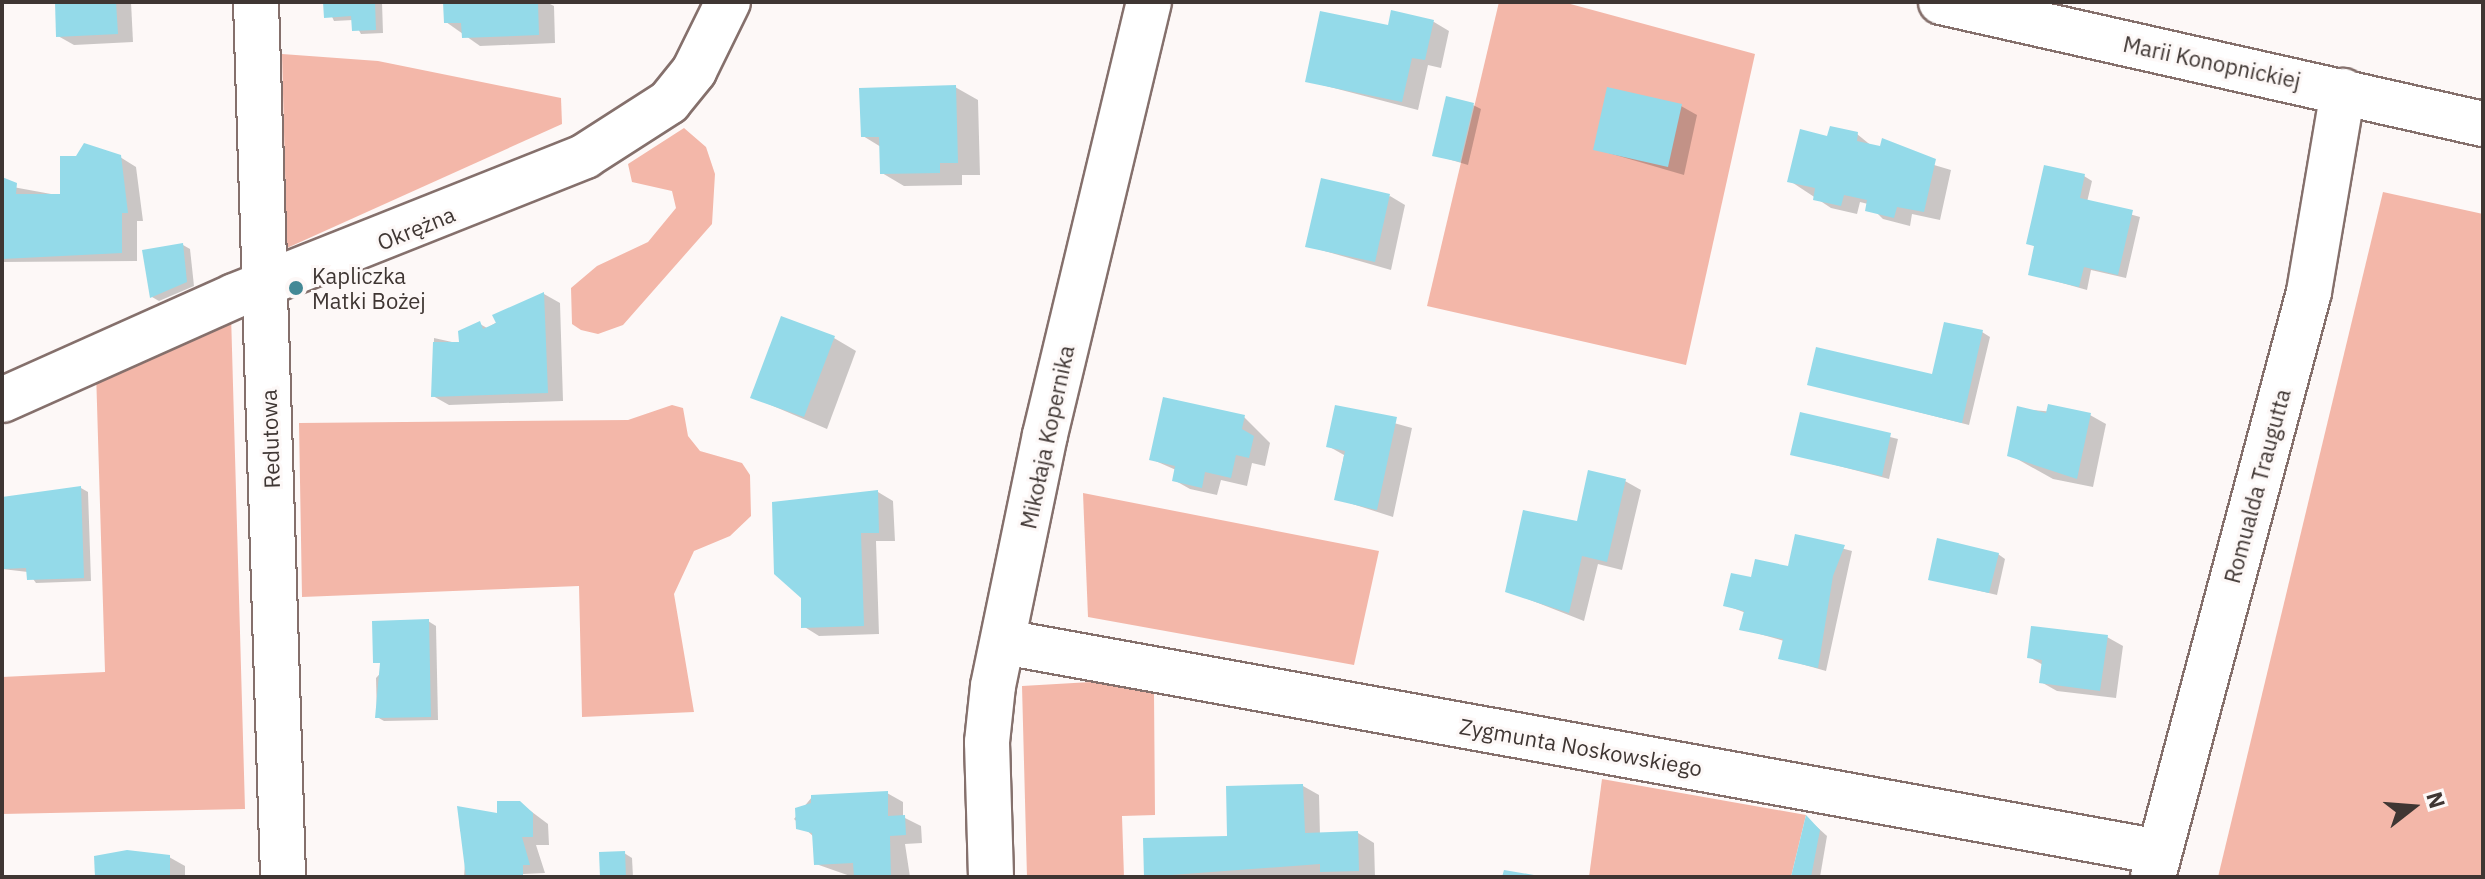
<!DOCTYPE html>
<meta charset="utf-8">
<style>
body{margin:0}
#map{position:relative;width:2485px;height:879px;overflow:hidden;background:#fdf8f7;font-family:"IBM Plex Sans",sans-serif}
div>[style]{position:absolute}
.forest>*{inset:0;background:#f3b7a9}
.shadow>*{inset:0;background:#0003}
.building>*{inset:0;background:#94dae9}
.roads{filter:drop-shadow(2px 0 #85706c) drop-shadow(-2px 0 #85706c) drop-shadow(0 2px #85706c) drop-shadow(0 -2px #85706c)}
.street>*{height:44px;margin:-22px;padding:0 22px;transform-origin:22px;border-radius:22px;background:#fff}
.dots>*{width:22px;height:22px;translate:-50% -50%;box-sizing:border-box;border:4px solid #fdf8f7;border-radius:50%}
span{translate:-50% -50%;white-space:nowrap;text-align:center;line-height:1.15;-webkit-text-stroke:6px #fdf8f7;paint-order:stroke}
.street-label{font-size:22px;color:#3f3633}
.poi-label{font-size:22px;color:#3f3633}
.left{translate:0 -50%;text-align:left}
.frame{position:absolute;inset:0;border:4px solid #3f3633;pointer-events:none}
.north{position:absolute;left:2373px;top:767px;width:80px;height:80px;-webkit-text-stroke:6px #fdf8f7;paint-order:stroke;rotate:73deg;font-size:22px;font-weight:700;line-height:32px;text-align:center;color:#3f3633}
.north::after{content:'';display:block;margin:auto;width:28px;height:36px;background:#3f3633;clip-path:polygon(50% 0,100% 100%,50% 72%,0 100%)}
</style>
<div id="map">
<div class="forest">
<i style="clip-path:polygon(1499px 2px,1563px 2px,1755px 54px,1686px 365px,1427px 306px)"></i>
<i style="clip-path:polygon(282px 54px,378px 61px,561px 98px,562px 124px,287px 248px)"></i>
<i style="clip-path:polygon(684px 128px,706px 147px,715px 174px,712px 224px,623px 325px,598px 334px,581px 330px,572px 324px,571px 288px,597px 266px,648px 242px,676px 208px,672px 191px,632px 182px,628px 164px)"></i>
<i style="clip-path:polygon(2383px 192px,2483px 214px,2483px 877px,2218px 877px)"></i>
<i style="clip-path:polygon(231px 314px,245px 809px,2px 814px,2px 677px,105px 672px,96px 371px)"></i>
<i style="clip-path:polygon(672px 405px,683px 408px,688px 436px,700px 451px,742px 463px,750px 475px,751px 516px,730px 536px,694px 551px,674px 594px,694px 712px,582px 717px,579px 586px,302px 597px,299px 423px,628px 420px)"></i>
<i style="clip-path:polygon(1083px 493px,1379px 551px,1354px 665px,1088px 617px)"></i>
<i style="clip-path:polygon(1091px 682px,1154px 693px,1155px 815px,1122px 816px,1124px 877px,1027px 877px,1022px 686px)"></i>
<i style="clip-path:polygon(1602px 779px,1806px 815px,1791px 877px,1589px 877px)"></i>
</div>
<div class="shadow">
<i style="clip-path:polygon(57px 2px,131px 2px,133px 42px,74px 45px,58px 36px)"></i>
<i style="clip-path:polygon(325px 2px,382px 2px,383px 33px,361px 34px,353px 20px,334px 21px)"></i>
<i style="clip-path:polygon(445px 2px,546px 2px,554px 6px,555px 43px,480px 46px,446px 22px)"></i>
<i style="clip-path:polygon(1434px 22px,1449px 31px,1441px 68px,1428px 65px,1418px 110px,1307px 81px,1389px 27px)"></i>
<i style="clip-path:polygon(955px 87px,978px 100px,980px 175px,962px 175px,962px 185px,904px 186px,882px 173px,881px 147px,863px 136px)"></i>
<i style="clip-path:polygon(1473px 105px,1481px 109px,1468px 165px,1435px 155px)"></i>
<i style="clip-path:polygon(1681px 106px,1697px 115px,1684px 175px,1595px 149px)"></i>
<i style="clip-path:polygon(1857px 134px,1873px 147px,1951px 170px,1940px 220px,1912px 214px,1910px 226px,1883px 219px,1868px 204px,1860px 202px,1857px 214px,1831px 208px,1790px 181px,1828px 138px)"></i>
<i style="clip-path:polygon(120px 157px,136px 167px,143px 221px,137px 221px,137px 261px,2px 262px,2px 185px,62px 196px)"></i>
<i style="clip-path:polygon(2084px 176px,2092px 181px,2087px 202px,2140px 217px,2126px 278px,2091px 270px,2087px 290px,2030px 274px,2036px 247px,2028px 243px)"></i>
<i style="clip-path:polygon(1390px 196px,1405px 205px,1391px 270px,1307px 246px)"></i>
<i style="clip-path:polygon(183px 245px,190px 249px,194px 286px,159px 301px,152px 297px)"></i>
<i style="clip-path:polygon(544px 294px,560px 303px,563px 401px,449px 405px,433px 396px,434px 338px,461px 344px,480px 324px,487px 328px)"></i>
<i style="clip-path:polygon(1982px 332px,1990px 337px,1969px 425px,1809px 384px,1933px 377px)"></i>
<i style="clip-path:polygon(834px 338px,856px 351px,827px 429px,752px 397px)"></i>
<i style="clip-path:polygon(1336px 407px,1412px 428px,1393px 517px,1337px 499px,1344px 455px,1328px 446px)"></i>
<i style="clip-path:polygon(2019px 409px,2090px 415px,2106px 424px,2093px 487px,2053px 479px,2010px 455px)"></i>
<i style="clip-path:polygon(1802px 415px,1898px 439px,1889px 479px,1793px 454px)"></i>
<i style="clip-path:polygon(1244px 417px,1270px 443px,1265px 466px,1252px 463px,1247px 486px,1221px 480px,1217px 495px,1190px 489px,1174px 480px,1176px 470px,1151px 459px)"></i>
<i style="clip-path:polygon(1625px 481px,1641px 490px,1622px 570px,1598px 564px,1584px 621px,1507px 591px)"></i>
<i style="clip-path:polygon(81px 488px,88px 492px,91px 581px,36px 583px,28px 572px,2px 569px,2px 499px)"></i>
<i style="clip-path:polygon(878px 492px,893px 501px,895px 541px,876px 541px,879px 634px,819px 636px,803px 626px)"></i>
<i style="clip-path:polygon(1796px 536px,1852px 551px,1826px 671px,1780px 658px,1784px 641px,1742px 629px,1746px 613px,1725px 605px,1753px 580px,1789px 569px)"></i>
<i style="clip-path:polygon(1998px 554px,2005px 559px,1997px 595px,1930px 579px)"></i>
<i style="clip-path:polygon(428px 621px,436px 626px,438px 720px,384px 721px,377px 717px,376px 678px)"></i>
<i style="clip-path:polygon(2107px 637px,2123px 646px,2116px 698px,2057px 691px,2041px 682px,2043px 665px,2029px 657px)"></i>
<i style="clip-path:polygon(1303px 786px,1319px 795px,1320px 835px,1358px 833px,1374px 843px,1375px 877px,1146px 877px,1229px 838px)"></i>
<i style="clip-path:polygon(887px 793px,903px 802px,903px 817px,921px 826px,922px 843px,905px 844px,910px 877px,853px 877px,816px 864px,814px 837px,794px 819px,812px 797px)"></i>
<i style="clip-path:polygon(520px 803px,548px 824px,549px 845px,536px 845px,545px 873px,464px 877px,467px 835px,460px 831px,459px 808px,499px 815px)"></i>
<i style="clip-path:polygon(1807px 818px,1827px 836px,1820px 877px,1793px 877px)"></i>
<i style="clip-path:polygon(624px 853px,632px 858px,633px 877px,602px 877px)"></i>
<i style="clip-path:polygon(169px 857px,185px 866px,185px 877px,97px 877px)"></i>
</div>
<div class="building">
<i style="clip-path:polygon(55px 2px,116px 2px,118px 34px,56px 37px)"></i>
<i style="clip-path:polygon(323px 2px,375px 2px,376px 30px,352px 31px,351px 16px,324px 18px)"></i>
<i style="clip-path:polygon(443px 2px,538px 2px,539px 35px,462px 38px,461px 23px,444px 23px)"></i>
<i style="clip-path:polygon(1391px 10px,1434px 20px,1425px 60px,1412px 58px,1402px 102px,1305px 82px,1320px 11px,1388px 25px)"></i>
<i style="clip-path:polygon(956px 85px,958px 163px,940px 163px,940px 173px,880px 174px,879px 137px,861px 137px,859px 88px)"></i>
<i style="clip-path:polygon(1607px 87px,1682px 104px,1668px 167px,1593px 150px)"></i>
<i style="clip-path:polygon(1446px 96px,1474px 103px,1460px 162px,1432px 156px)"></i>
<i style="clip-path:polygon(1830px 126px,1858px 132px,1857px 141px,1880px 146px,1882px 138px,1936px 159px,1924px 212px,1897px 207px,1894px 218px,1865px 211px,1867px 200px,1844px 195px,1841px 206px,1813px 200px,1815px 188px,1787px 182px,1800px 129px,1827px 136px)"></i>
<i style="clip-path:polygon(84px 143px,121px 155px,128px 213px,122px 213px,122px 253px,2px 259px,2px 177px,17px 183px,16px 194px,60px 194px,60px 156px,76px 156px)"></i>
<i style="clip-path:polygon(2044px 165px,2085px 174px,2080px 198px,2133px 210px,2118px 275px,2084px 267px,2079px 287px,2028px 275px,2034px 246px,2026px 244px)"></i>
<i style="clip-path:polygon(1321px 178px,1390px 194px,1375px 262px,1305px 247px)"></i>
<i style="clip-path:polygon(183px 243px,187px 282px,150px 298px,142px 250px)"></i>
<i style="clip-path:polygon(544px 292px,548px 393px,431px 397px,433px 342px,459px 342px,458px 331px,480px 321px,483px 329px,496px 323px,492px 315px)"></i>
<i style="clip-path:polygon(781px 316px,835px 336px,804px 417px,750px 398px)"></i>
<i style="clip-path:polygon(1944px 322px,1983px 330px,1962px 423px,1807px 385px,1816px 347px,1932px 374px)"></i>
<i style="clip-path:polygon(1163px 397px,1245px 415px,1242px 429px,1254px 436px,1249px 458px,1236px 455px,1231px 478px,1205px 472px,1202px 488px,1172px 481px,1175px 466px,1149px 460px)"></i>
<i style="clip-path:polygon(2048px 404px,2091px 413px,2077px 479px,2007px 456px,2017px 406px,2046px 413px)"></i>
<i style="clip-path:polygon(1335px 405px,1397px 417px,1377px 510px,1334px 500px,1345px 451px,1326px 447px)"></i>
<i style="clip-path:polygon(1800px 412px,1891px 433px,1882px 476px,1790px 455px)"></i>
<i style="clip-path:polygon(1588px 470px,1626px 479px,1607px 562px,1582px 556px,1569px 613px,1505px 592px,1523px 510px,1577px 521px)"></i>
<i style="clip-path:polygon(81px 486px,84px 578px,27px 580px,26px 568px,2px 569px,2px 497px)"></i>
<i style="clip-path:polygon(878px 490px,879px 533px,861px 533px,864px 626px,801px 628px,801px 598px,774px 574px,772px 502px)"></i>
<i style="clip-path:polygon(1795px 534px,1845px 545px,1833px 576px,1818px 668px,1778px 659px,1783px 639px,1739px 630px,1744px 611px,1723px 606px,1731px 573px,1751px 577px,1755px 559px,1788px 566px)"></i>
<i style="clip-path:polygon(1937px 538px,1999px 553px,1989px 593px,1928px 580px)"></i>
<i style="clip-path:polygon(429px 619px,431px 717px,375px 718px,380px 663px,373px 663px,372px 621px)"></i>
<i style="clip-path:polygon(2031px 626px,2108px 635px,2100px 691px,2039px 683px,2042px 660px,2027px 658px)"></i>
<i style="clip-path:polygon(1303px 784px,1305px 833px,1358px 831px,1359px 871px,1320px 872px,1320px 864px,1144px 877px,1143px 838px,1227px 836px,1226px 786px)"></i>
<i style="clip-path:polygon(888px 791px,888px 816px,905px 815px,906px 835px,890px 836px,891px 877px,854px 877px,853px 863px,814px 865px,812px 833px,796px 829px,795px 808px,811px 803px,811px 795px)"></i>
<i style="clip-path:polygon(497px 801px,520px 801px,533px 813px,533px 837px,522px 837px,530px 865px,523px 865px,523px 877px,466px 877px,457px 806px,497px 813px)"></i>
<i style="clip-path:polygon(1806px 815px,1820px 830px,1811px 877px,1791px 877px)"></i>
<i style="clip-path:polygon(127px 850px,170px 855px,170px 877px,95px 877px,94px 856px)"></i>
<i style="clip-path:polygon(625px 851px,626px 877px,600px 877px,599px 852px)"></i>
<i style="clip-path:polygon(1504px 870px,1534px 875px,1534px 877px,1502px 877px)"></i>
</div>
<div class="roads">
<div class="street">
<i style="left:256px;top:2px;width:875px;rotate:88.23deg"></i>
<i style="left:1941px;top:2px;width:556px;rotate:12.69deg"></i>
<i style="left:2px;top:400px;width:254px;rotate:-24.1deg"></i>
<i style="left:234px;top:296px;width:378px;rotate:-21.7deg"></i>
<i style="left:585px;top:156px;width:100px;rotate:-32.7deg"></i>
<i style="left:669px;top:102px;width:40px;rotate:-51deg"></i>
<i style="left:694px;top:71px;width:77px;rotate:-63.8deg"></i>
<i style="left:1004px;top:642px;width:1174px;rotate:10.3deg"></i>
<i style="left:991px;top:877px;width:135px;rotate:-91.7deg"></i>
<i style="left:987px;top:742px;width:56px;rotate:-83.9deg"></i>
<i style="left:993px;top:686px;width:256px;rotate:-78.3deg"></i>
<i style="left:1045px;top:435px;width:445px;rotate:-76.5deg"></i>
<i style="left:2153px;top:877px;width:605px;rotate:-75.07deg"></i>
<i style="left:2309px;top:292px;width:204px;rotate:-80.4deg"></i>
</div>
</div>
<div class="dots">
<i style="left:296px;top:288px;background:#448996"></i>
</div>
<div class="street-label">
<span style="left:2212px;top:62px;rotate:12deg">Marii Konopnickiej</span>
<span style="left:416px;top:228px;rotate:-22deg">Okrężna</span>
<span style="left:1047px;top:437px;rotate:-78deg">Mikołaja Kopernika</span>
<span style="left:270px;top:439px;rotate:-92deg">Redutowa</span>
<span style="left:2257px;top:486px;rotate:-75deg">Romualda Traugutta</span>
<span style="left:1581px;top:747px;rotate:10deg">Zygmunta Noskowskiego</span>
</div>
<div class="poi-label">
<span class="left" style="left:312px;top:288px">Kapliczka<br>Matki Bożej</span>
</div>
<div class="frame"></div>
<div class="north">N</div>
</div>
